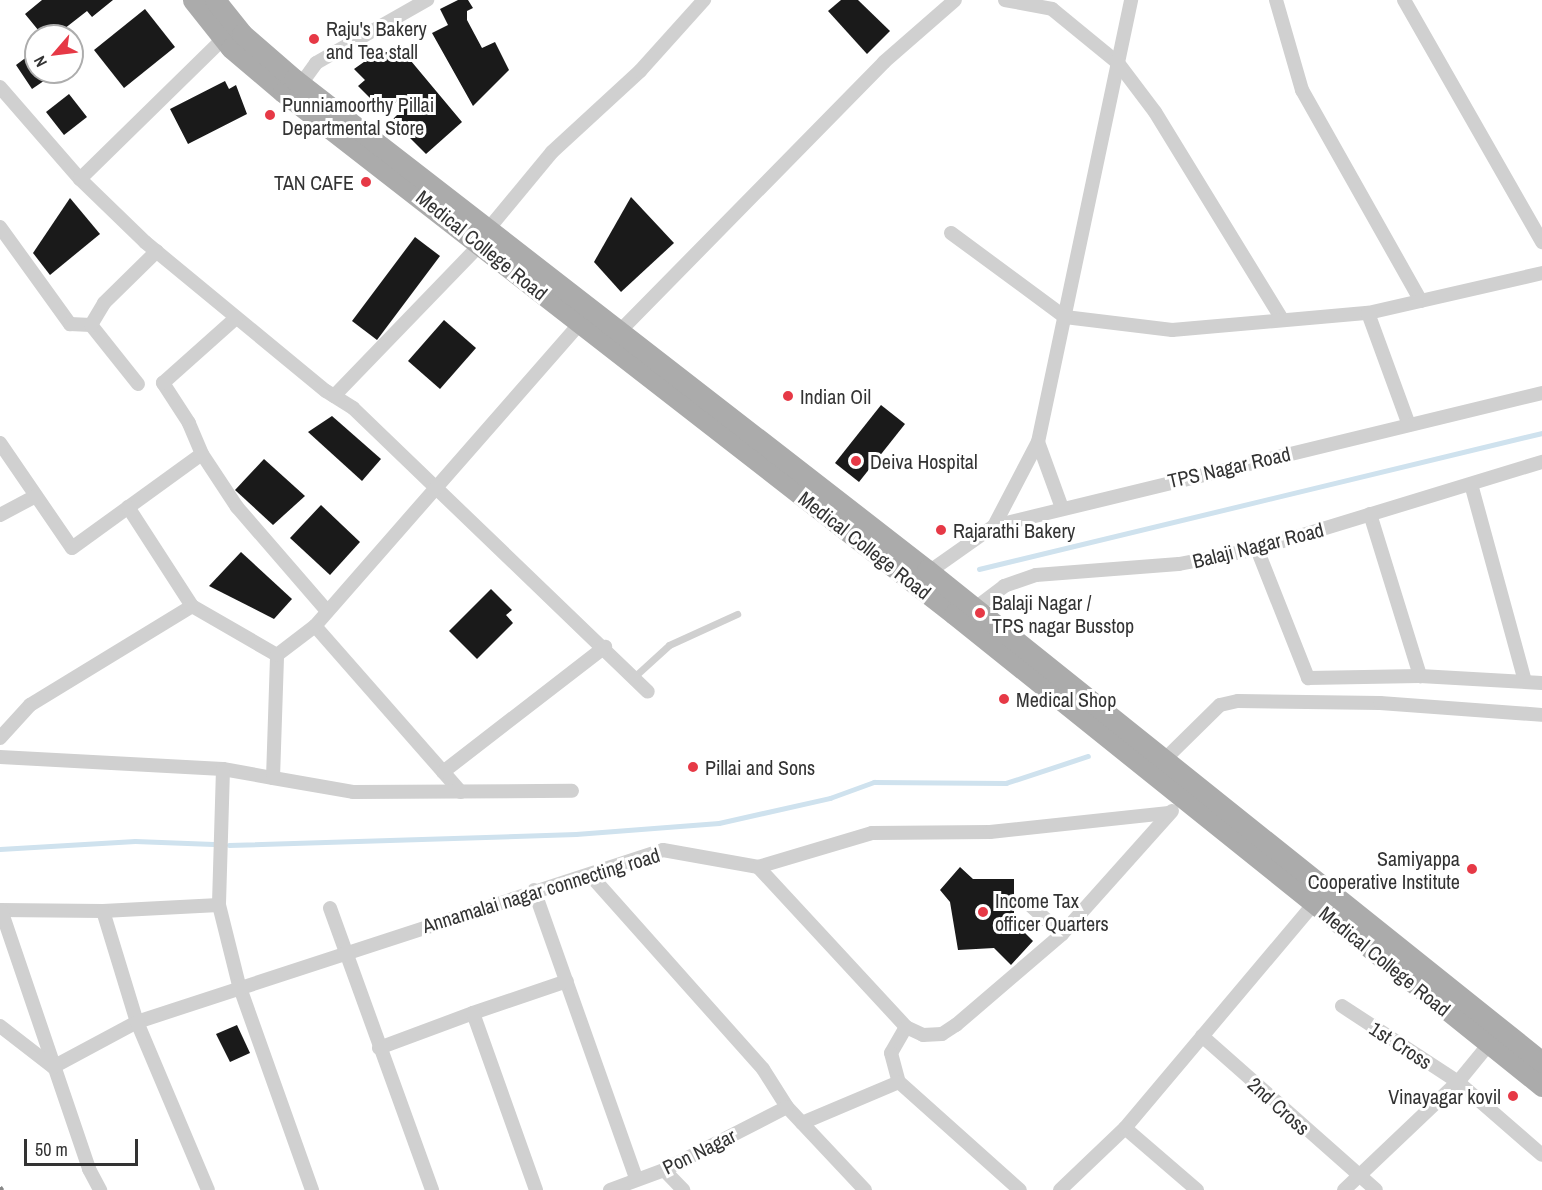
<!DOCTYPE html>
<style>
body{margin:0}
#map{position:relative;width:1542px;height:1190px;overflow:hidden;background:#fff;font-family:"Archivo Narrow",sans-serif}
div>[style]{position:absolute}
.stream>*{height:4.5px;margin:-2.25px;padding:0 2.25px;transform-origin:2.25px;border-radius:2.25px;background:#cfe2ee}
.building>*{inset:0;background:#1a1a1a}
.lane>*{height:7px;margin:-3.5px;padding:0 3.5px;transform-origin:3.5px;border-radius:3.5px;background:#d0d0d0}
.street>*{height:14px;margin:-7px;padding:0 7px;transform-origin:7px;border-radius:7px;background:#d0d0d0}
.primary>*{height:21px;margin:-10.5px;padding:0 10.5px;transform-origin:10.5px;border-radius:10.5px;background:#ababab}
.rail>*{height:4.5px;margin-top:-2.25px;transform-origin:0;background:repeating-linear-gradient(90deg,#888 0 6px,transparent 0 10.5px)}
.dots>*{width:16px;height:16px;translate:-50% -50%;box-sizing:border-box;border:3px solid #fff;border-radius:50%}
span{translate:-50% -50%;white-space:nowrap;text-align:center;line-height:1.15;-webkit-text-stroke:6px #fff;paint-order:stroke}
.poi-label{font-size:20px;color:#333}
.left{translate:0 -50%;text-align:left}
.right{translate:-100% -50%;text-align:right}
.street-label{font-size:20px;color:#333}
.north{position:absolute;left:24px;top:24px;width:60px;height:60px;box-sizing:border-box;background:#fff;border:2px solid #adadad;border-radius:50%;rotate:242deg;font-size:16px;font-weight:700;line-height:24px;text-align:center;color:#333}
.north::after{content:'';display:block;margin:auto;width:21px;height:27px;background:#e63946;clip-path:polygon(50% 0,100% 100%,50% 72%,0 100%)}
.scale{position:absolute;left:24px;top:1139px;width:114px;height:27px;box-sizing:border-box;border:3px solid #333;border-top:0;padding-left:8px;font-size:18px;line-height:21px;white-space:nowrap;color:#333;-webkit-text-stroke:4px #fff;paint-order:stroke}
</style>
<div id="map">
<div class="stream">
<i style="left:979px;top:569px;width:579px;rotate:-13.58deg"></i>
<i style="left:229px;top:845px;width:347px;rotate:-1.8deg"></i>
<i style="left:576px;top:834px;width:143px;rotate:-4.4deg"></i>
<i style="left:719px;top:823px;width:114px;rotate:-12.7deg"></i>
<i style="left:830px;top:798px;width:47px;rotate:-20deg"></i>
<i style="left:874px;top:782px;width:132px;rotate:0.4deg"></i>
<i style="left:1006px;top:783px;width:86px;rotate:-18.2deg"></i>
<i style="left:0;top:849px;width:135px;rotate:-3.4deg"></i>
<i style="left:135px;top:841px;width:78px;rotate:2.2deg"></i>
</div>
<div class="building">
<i style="clip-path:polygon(42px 0,113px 0,92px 17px,87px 11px,55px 36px,43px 36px,25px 14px)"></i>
<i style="clip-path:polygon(458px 0,468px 0,473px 8px,467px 11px,467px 20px,482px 48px,495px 42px,509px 70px,473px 106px,432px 33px,448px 25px,440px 9px)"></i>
<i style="clip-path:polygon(841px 0,858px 0,890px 31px,867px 54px,828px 11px)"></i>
<i style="clip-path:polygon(145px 9px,175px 47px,124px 88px,94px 50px)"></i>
<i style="clip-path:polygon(36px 50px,36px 72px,57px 72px,32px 89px,16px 65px)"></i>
<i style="clip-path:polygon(378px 52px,393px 52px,411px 61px,462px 122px,426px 154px,392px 120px,407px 105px,400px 98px,385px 113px,358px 86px,365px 80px,354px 69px)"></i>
<i style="clip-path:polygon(225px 81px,229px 89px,236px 85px,247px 114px,188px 144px,170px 109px)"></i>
<i style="clip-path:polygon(69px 94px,87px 117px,64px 135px,46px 112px)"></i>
<i style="clip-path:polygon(631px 197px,674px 243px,621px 292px,594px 262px)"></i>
<i style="clip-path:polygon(70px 198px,100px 234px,50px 275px,33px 253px)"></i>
<i style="clip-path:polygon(415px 237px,440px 256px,377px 340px,352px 321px)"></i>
<i style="clip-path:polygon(444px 320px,476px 348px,440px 389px,408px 361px)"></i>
<i style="clip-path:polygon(881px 405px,905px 424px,859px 482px,835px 463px)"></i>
<i style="clip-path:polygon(332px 416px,381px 459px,362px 481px,308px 432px)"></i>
<i style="clip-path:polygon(264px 459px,305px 496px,273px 525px,235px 490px)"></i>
<i style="clip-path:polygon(321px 505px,360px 542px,330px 575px,290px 538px)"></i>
<i style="clip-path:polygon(241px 552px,292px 599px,274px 619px,209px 586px)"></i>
<i style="clip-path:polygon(491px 589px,512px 610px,506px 615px,513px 623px,477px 659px,449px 631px)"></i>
<i style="clip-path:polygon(960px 867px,973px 879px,1014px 879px,1014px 922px,1033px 941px,1011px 965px,994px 948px,958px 950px,950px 902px,940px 890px)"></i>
<i style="clip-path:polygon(237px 1025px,250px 1053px,230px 1062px,216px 1034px)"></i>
</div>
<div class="lane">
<i style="left:634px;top:677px;width:47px;rotate:-42.4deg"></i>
<i style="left:669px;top:645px;width:75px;rotate:-24.5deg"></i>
</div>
<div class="street">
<i style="left:1005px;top:0;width:48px;rotate:10.8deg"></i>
<i style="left:1052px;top:9px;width:85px;rotate:39.3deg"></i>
<i style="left:1118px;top:63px;width:61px;rotate:52.9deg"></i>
<i style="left:1155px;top:112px;width:243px;rotate:58.5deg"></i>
<i style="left:1276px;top:0;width:94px;rotate:73.9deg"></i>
<i style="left:1302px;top:90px;width:242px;rotate:60.6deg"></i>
<i style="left:1404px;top:0;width:279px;rotate:60.3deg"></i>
<i style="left:301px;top:84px;width:26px;rotate:-54deg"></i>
<i style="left:316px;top:63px;width:128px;rotate:-29.6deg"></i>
<i style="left:0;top:87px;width:122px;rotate:49deg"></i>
<i style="left:80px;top:179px;width:91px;rotate:44.1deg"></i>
<i style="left:145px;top:242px;width:234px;rotate:39.5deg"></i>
<i style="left:326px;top:391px;width:32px;rotate:32deg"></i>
<i style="left:353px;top:408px;width:409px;rotate:43.9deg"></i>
<i style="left:80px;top:179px;width:200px;rotate:-44.4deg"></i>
<i style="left:0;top:227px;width:120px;rotate:54.2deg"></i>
<i style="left:70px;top:324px;width:21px;rotate:3deg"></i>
<i style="left:490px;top:227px;width:97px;rotate:-50.4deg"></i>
<i style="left:552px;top:152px;width:120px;rotate:-42.6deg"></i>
<i style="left:640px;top:71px;width:96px;rotate:-48deg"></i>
<i style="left:951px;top:233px;width:142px;rotate:36.4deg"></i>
<i style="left:1065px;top:317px;width:108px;rotate:6.9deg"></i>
<i style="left:1172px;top:330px;width:197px;rotate:-5deg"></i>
<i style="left:1368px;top:313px;width:179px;rotate:-12.9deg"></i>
<i style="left:1368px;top:313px;width:119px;rotate:69.9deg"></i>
<i style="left:615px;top:336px;width:384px;rotate:-45.5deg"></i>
<i style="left:884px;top:62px;width:94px;rotate:-41.1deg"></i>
<i style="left:138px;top:384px;width:75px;rotate:-128.5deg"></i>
<i style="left:91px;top:325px;width:26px;rotate:-59deg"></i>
<i style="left:104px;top:303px;width:74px;rotate:-44.5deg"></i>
<i style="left:334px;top:396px;width:211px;rotate:-46deg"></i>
<i style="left:1038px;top:442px;width:452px;rotate:-78.1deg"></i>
<i style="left:0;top:443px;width:127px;rotate:55.6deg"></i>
<i style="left:72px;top:548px;width:160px;rotate:-35.9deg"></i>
<i style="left:202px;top:454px;width:34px;rotate:-113deg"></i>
<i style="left:189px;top:423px;width:48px;rotate:-123deg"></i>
<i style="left:163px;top:383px;width:98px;rotate:-41.7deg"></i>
<i style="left:202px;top:454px;width:64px;rotate:56.6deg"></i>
<i style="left:237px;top:507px;width:138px;rotate:49.1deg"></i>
<i style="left:1471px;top:484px;width:205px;rotate:74.7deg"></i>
<i style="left:128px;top:507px;width:118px;rotate:57.1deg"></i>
<i style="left:1370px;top:514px;width:170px;rotate:72.8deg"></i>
<i style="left:0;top:515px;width:40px;rotate:-28deg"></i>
<i style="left:994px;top:526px;width:95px;rotate:-62.4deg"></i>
<i style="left:1038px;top:442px;width:70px;rotate:70deg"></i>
<i style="left:1257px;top:549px;width:139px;rotate:68.4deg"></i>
<i style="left:1308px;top:678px;width:112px;rotate:-1deg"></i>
<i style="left:1420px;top:676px;width:122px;rotate:3.3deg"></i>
<i style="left:923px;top:576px;width:87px;rotate:-35.2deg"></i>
<i style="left:994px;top:526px;width:564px;rotate:-13.64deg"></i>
<i style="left:974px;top:609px;width:38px;rotate:-37deg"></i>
<i style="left:1004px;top:586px;width:34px;rotate:-19deg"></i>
<i style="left:1036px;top:575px;width:143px;rotate:-4.4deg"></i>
<i style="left:1179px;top:564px;width:79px;rotate:-10.9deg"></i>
<i style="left:1257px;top:549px;width:298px;rotate:-17deg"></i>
<i style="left:315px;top:626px;width:221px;rotate:48.7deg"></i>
<i style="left:0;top:738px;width:45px;rotate:-47.7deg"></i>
<i style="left:30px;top:705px;width:190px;rotate:-31.4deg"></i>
<i style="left:192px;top:606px;width:98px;rotate:30deg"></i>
<i style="left:0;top:757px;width:223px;rotate:3.1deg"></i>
<i style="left:223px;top:769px;width:51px;rotate:10.2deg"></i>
<i style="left:273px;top:778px;width:123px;rotate:-88.1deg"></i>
<i style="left:277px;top:655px;width:48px;rotate:-37.3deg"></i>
<i style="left:315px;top:626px;width:401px;rotate:-48.8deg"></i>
<i style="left:1165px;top:759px;width:77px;rotate:-44.5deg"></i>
<i style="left:1220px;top:705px;width:18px;rotate:-13deg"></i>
<i style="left:1238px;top:701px;width:142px;rotate:0.8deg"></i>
<i style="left:1380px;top:703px;width:162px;rotate:4.2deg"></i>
<i style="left:223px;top:769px;width:136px;rotate:91.7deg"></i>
<i style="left:219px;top:905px;width:82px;rotate:76deg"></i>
<i style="left:239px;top:985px;width:218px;rotate:70.4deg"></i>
<i style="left:443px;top:772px;width:205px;rotate:-37.7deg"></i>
<i style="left:273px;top:778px;width:81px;rotate:9.9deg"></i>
<i style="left:353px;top:792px;width:219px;rotate:-0.3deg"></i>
<i style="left:758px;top:867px;width:218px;rotate:47.2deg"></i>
<i style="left:906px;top:1027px;width:19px;rotate:25deg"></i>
<i style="left:923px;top:1035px;width:19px;rotate:-3deg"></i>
<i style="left:942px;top:1034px;width:17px;rotate:-33deg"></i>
<i style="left:956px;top:1025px;width:140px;rotate:-40.6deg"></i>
<i style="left:592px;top:877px;width:257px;rotate:48.3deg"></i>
<i style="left:763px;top:1069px;width:45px;rotate:57.7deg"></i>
<i style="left:787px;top:1107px;width:114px;rotate:46.8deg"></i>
<i style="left:534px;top:890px;width:306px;rotate:70.5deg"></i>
<i style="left:1030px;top:905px;width:43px;rotate:42.2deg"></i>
<i style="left:1062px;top:934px;width:165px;rotate:-48.2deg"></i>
<i style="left:330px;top:908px;width:300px;rotate:70.1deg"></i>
<i style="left:0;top:910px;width:103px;rotate:0.6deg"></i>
<i style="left:103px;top:911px;width:116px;rotate:-3deg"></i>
<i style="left:1px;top:910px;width:274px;rotate:71.2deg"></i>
<i style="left:89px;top:1169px;width:24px;rotate:62deg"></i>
<i style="left:103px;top:911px;width:116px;rotate:73deg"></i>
<i style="left:137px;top:1022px;width:553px;rotate:-18.11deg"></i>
<i style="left:663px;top:850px;width:97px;rotate:10.1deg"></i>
<i style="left:758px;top:867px;width:119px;rotate:-16.6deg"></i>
<i style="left:872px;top:833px;width:118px;rotate:-0.5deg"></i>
<i style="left:990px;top:832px;width:180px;rotate:-6.1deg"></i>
<i style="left:1342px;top:1006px;width:139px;rotate:33.2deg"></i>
<i style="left:1458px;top:1082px;width:111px;rotate:41deg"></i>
<i style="left:473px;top:1013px;width:99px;rotate:-18.8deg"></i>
<i style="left:0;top:1026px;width:67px;rotate:37.7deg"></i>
<i style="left:53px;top:1067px;width:95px;rotate:-28.2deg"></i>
<i style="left:137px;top:1022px;width:182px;rotate:67.1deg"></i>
<i style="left:906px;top:1027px;width:30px;rotate:120deg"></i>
<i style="left:891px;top:1053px;width:30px;rotate:75deg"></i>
<i style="left:899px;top:1082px;width:162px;rotate:41.8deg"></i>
<i style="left:1202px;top:1036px;width:232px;rotate:41.5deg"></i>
<i style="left:379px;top:1048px;width:100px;rotate:-20.4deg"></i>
<i style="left:473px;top:1013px;width:188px;rotate:70.4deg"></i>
<i style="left:802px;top:1123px;width:105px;rotate:-22.9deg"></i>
<i style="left:1125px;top:1128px;width:95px;rotate:40.7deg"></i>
<i style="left:664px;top:1170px;width:28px;rotate:46deg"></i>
<i style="left:610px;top:1190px;width:58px;rotate:-20.3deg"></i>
<i style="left:664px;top:1170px;width:138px;rotate:-27.1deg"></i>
<i style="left:1060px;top:1190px;width:90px;rotate:-43.6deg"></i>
<i style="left:1125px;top:1128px;width:301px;rotate:-49.9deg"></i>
<i style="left:1344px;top:1190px;width:157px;rotate:-43.5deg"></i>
<i style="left:1458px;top:1082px;width:57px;rotate:-50.7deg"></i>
</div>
<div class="primary">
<i style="left:193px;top:0;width:61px;rotate:51.6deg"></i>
<i style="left:231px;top:48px;width:68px;rotate:40.2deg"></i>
<i style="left:283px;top:92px;width:850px;rotate:37.88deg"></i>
<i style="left:954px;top:614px;width:754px;rotate:38.75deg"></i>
<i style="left:215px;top:0;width:43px;rotate:51.5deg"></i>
<i style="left:242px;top:34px;width:69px;rotate:40.9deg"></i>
<i style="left:294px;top:79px;width:801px;rotate:37.8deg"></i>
<i style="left:927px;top:570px;width:788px;rotate:38.66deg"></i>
</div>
<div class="rail">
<i style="left:0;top:1187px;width:4px;rotate:56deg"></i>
</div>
<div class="dots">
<i style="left:314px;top:39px;background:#e63946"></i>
<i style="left:270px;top:115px;background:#e63946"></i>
<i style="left:366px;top:182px;background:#e63946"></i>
<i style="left:788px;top:396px;background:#e63946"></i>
<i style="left:856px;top:461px;background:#e63946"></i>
<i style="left:941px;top:530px;background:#e63946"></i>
<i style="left:980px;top:613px;background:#e63946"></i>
<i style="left:1004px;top:699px;background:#e63946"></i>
<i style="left:693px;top:767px;background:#e63946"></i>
<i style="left:1472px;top:869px;background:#e63946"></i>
<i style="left:983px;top:912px;background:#e63946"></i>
<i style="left:1513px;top:1096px;background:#e63946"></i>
</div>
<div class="poi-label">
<span class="left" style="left:326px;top:40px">Raju's Bakery<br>and Tea stall</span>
<span class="left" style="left:282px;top:116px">Punniamoorthy Pillai<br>Departmental Store</span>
<span class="right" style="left:354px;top:182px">TAN CAFE</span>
<span class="left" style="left:800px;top:396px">Indian Oil</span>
<span class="left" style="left:870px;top:461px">Deiva Hospital</span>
<span class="left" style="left:953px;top:530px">Rajarathi Bakery</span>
<span class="left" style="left:992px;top:614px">Balaji Nagar /<br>TPS nagar Busstop</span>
<span class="left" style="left:1016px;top:699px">Medical Shop</span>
<span class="left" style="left:705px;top:767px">Pillai and Sons</span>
<span class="right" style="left:1460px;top:870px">Samiyappa<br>Cooperative Institute</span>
<span class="left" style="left:995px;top:912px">Income Tax<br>officer Quarters</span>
<span class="right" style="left:1501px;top:1096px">Vinayagar kovil</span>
</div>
<div class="street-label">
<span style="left:482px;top:245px;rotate:39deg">Medical College Road</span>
<span style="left:1229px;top:467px;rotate:-13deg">TPS Nagar Road</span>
<span style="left:865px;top:545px;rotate:38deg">Medical College Road</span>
<span style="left:1258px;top:545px;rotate:-14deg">Balaji Nagar Road</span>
<span style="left:541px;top:890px;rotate:-17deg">Annamalai nagar connecting road</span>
<span style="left:1385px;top:961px;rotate:39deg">Medical College Road</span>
<span style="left:1401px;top:1045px;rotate:33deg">1st Cross</span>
<span style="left:1279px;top:1106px;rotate:42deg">2nd Cross</span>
<span style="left:699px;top:1151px;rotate:-26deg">Pon Nagar</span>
</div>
<div class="north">N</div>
<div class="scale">50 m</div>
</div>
